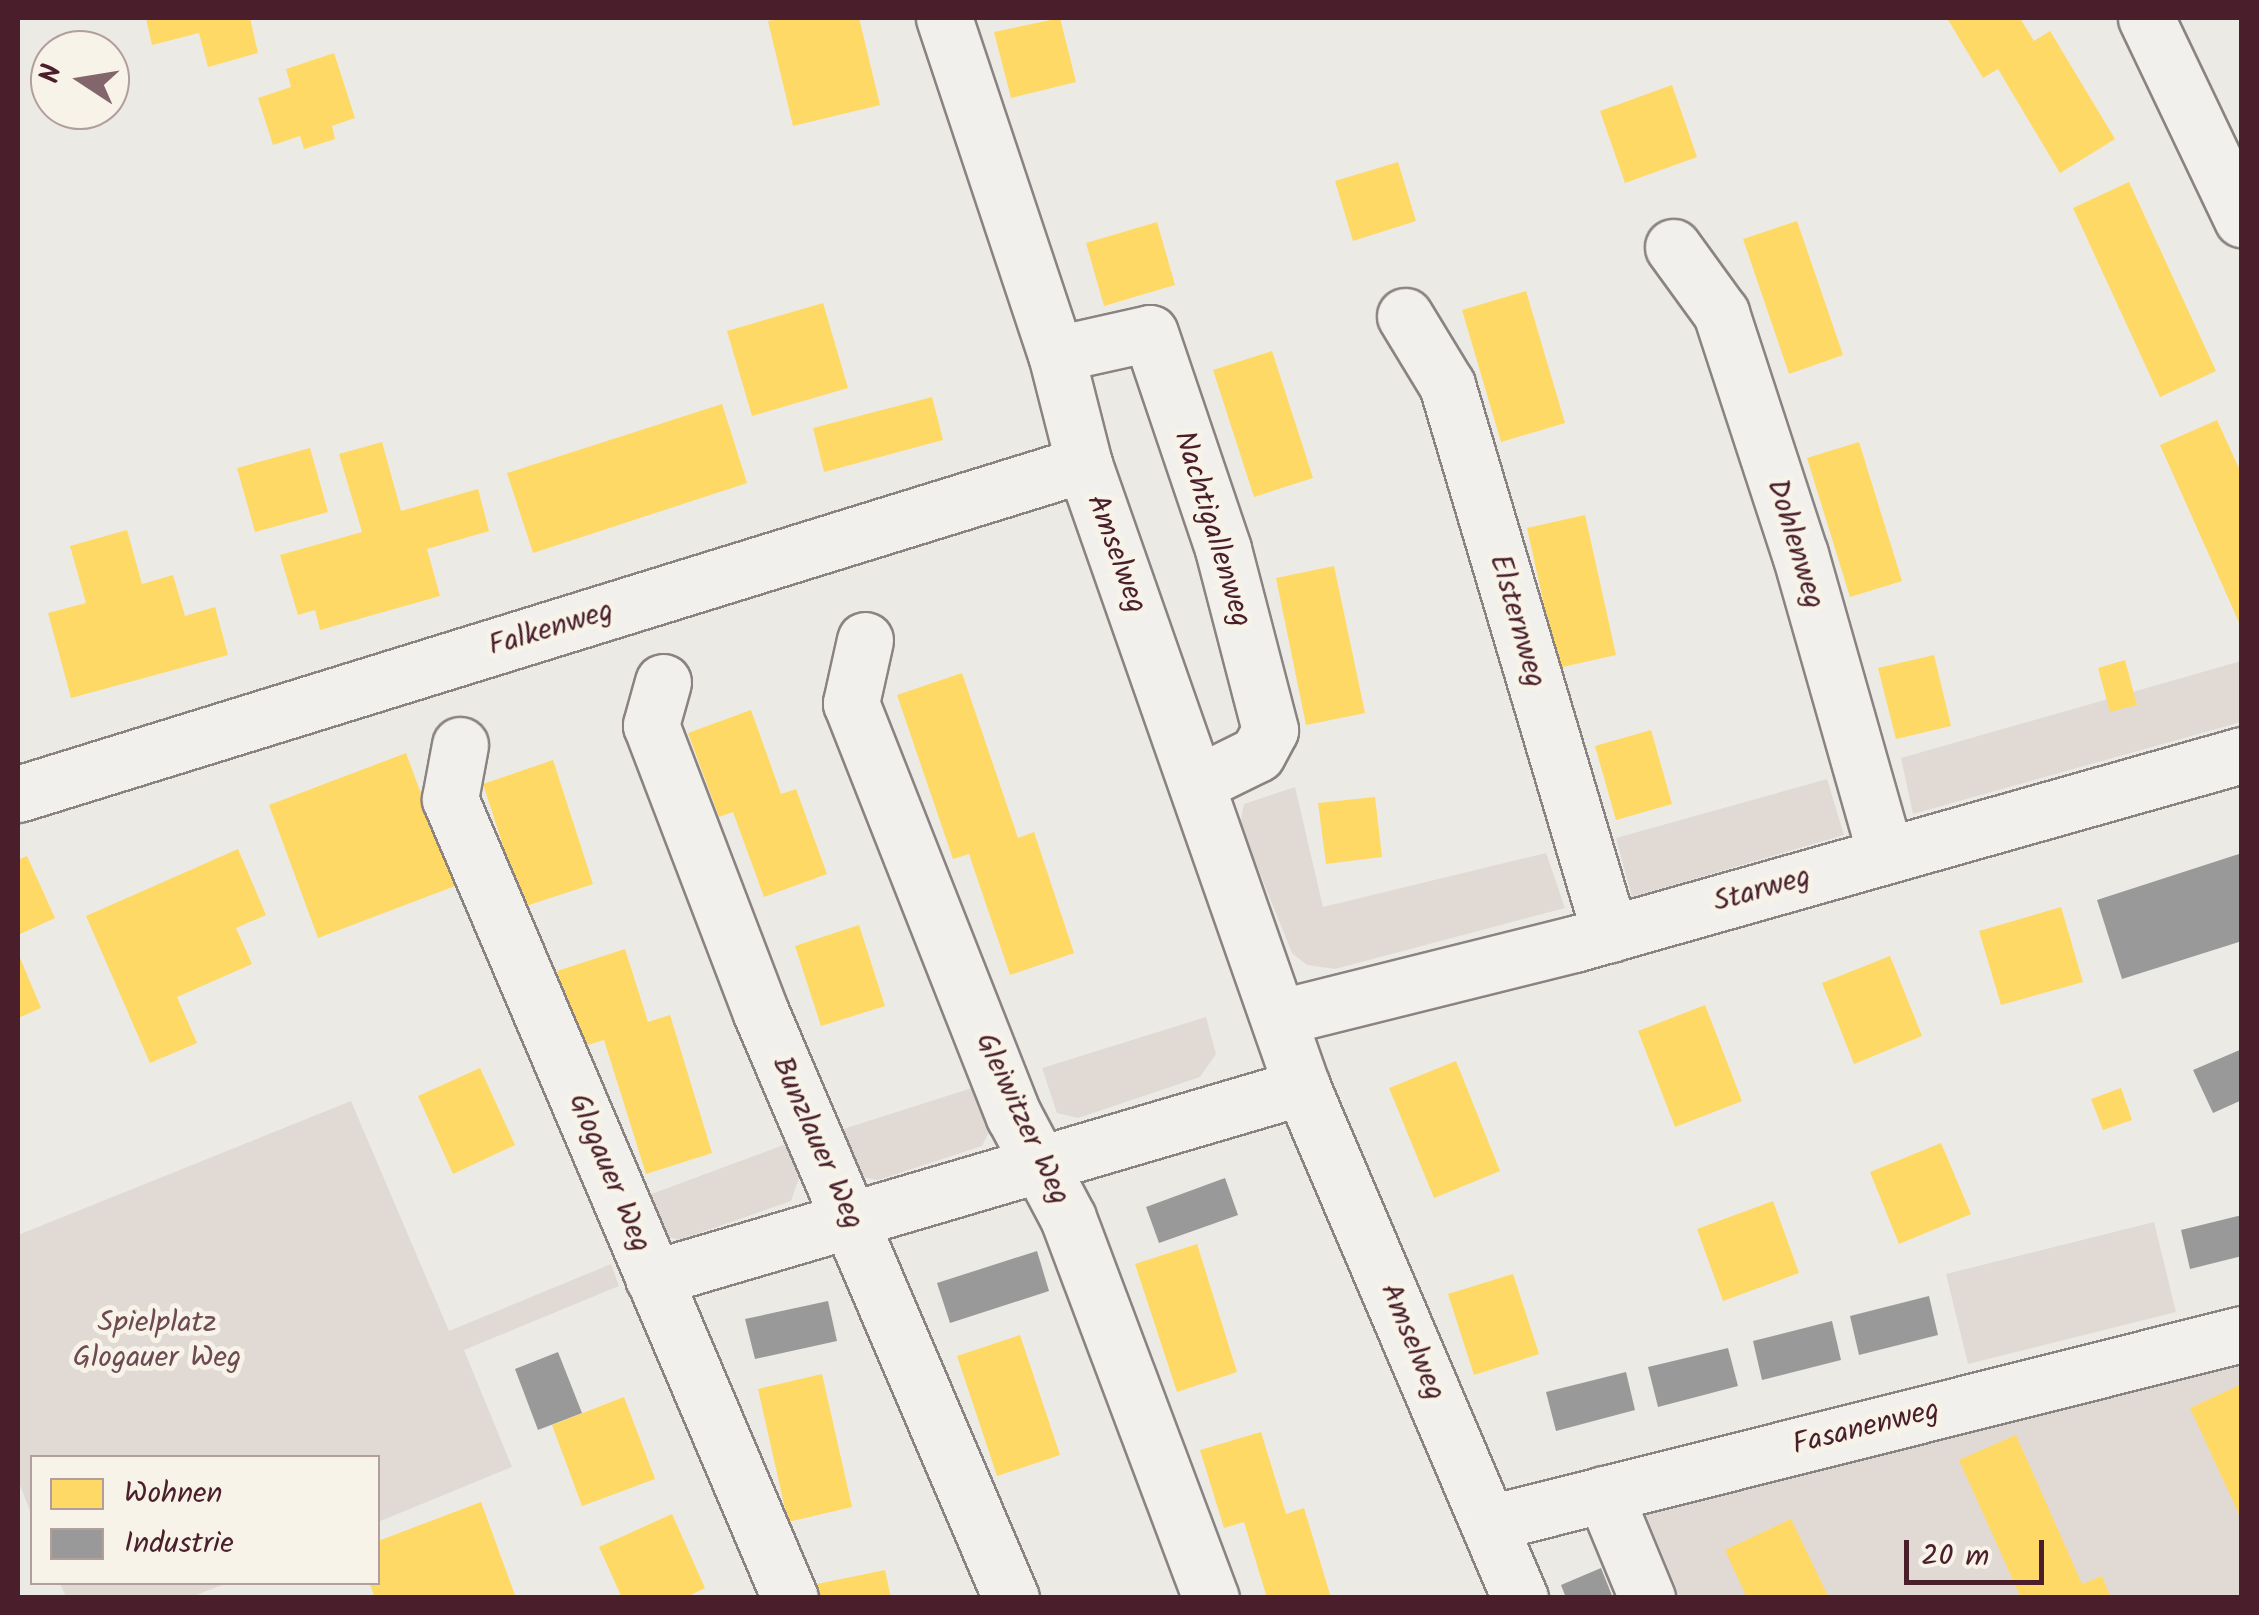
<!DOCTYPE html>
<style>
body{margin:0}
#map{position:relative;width:2259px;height:1615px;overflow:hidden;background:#eceae4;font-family:Kalam,sans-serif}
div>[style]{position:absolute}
.green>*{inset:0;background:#e1dad4}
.homes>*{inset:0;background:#ffd966}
.industry>*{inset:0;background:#999}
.roads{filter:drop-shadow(2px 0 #8b8282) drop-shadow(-2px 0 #8b8282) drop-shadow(0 2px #8b8282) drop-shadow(0 -2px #8b8282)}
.minor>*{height:55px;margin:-27.5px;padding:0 27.5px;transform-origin:27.5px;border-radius:27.5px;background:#f1f0ec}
span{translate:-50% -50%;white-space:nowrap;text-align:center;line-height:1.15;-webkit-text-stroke:10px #f7f3e8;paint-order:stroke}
.street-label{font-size:30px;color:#4a1f2b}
.park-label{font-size:30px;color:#6e4a52}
.frame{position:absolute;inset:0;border:20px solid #4a1f2b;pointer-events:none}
.legend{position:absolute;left:30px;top:1455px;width:350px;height:130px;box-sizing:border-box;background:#f7f3e8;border:2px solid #b29e9c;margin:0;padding:12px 18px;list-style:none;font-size:30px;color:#4a1f2b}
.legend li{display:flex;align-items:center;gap:20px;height:50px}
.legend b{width:50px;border:2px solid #b29e9c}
.north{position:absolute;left:30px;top:30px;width:100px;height:100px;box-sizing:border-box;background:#f7f3e8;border:2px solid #b29e9c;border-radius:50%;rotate:282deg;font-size:28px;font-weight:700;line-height:40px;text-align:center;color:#4a1f2b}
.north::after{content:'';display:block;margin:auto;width:35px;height:45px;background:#83666c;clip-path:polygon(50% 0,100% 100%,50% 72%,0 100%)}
.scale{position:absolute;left:1904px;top:1540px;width:140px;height:45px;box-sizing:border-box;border:5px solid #4a1f2b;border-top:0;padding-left:12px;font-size:30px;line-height:35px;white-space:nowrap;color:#4a1f2b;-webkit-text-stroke:8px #f7f3e8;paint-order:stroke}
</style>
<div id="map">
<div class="green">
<i style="clip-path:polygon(2241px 661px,2241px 722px,1913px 814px,1901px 758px)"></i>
<i style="clip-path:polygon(1827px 779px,1844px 835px,1632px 897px,1616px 838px)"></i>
<i style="clip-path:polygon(1295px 787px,1323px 907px,1546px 853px,1565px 908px,1335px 969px,1307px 965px,1292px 953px,1240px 824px,1244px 804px)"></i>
<i style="clip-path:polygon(1206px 1017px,1216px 1054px,1200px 1077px,1078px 1118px,1057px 1113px,1042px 1068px)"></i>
<i style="clip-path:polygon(978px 1086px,993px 1124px,982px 1146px,878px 1180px,856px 1176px,837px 1131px)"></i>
<i style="clip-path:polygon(351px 1101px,449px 1331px,611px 1264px,619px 1286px,464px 1350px,512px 1467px,378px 1522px,378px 1458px,32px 1458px,32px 1516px,18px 1480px,18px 1235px)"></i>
<i style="clip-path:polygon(786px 1144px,799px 1178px,791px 1201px,679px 1240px,663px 1235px,646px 1196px)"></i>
<i style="clip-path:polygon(2154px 1222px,2176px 1312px,1968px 1364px,1946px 1274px)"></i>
<i style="clip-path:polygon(2241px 1357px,2241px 1597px,1680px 1597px,1646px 1515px)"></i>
<i style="clip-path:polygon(60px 1583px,227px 1583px,189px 1598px,66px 1597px)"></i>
</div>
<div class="homes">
<i style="clip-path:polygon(146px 18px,250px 18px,258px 53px,208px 67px,199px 33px,152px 45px)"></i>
<i style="clip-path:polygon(782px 18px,859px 18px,880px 105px,793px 126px,768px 21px)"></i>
<i style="clip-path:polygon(1060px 18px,1076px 82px,1011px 98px,994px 32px)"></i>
<i style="clip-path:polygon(1947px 18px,2020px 18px,2034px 41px,2050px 31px,2115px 139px,2060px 173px,1998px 69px,1983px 78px)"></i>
<i style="clip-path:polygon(334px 53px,355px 118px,332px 126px,335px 139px,304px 149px,300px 136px,273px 145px,258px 98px,291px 87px,286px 69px)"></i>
<i style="clip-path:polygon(1672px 85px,1697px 157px,1625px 183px,1600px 111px)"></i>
<i style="clip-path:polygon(1398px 162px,1416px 221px,1353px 241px,1335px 181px)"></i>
<i style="clip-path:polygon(2129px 182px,2216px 371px,2160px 397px,2073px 208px)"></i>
<i style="clip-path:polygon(1797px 221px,1843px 355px,1789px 374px,1743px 239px)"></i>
<i style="clip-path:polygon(1157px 222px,1175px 285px,1104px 306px,1086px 243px)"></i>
<i style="clip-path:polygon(1526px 291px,1565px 423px,1501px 442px,1462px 310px)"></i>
<i style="clip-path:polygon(823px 303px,848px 388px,752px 416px,727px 331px)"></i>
<i style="clip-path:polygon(1272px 351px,1313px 478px,1254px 497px,1213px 370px)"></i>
<i style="clip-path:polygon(932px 397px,943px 440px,824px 472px,813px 428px)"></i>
<i style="clip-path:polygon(722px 404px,747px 483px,533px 553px,507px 473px)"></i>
<i style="clip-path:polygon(2217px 420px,2242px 475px,2242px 629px,2160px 445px)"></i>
<i style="clip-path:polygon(382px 442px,401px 511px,478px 489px,489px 531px,427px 549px,440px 596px,320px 630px,315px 610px,298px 615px,280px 555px,362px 532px,339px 454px)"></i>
<i style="clip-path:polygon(1859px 442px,1902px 581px,1850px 597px,1807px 458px)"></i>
<i style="clip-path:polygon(310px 448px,328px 512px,255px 532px,237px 468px)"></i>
<i style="clip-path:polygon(1585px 515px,1616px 655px,1558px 668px,1527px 528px)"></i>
<i style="clip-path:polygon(127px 530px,142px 584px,173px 575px,185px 616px,215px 607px,228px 655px,71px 698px,48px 613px,86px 603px,70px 546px)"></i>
<i style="clip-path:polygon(1334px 566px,1365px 713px,1306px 725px,1276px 578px)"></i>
<i style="clip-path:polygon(1934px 655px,1951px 726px,1896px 739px,1878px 668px)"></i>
<i style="clip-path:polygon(2125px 660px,2137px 705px,2110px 712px,2098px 668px)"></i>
<i style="clip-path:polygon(962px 673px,1018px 838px,1034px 832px,1074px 953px,1010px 975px,969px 854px,953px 859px,897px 695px)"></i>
<i style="clip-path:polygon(751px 710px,781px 794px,796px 789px,827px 874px,764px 897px,733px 812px,719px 817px,688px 733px)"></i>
<i style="clip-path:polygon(1651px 730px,1672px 804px,1616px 820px,1595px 746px)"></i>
<i style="clip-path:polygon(406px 753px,455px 886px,318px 938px,269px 805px)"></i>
<i style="clip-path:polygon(553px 760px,593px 884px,523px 907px,483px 784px)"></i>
<i style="clip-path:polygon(1375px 797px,1382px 857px,1326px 864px,1318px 803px)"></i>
<i style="clip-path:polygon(238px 849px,266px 915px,236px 928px,252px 964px,177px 997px,197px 1043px,150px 1063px,86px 916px)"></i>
<i style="clip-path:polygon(27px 856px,55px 918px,18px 935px,18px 860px)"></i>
<i style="clip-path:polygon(2061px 907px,2083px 982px,2001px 1005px,1979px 931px)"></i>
<i style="clip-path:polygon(859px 925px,885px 1006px,821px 1026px,795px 946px)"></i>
<i style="clip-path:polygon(625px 949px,648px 1022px,670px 1015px,712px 1153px,646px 1174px,604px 1040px,581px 1047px,557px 971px)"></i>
<i style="clip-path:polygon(18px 953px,41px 1008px,18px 1018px)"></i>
<i style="clip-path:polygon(1890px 956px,1922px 1036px,1854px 1064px,1822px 983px)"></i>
<i style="clip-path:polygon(1705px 1005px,1742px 1101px,1675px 1127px,1638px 1031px)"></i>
<i style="clip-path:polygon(1456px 1061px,1500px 1171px,1434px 1198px,1389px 1088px)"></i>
<i style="clip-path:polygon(480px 1068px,515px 1145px,453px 1174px,418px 1096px)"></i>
<i style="clip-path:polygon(2121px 1088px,2132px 1120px,2103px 1130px,2091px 1099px)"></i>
<i style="clip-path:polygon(1941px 1143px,1971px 1214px,1899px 1244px,1870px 1172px)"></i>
<i style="clip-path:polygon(1773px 1201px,1799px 1273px,1723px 1301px,1697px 1229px)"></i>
<i style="clip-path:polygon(1197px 1244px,1237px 1372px,1177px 1392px,1135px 1264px)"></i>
<i style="clip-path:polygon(1513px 1274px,1539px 1354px,1474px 1375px,1448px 1294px)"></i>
<i style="clip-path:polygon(1020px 1335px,1060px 1455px,997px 1476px,957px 1356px)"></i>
<i style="clip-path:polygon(822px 1374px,852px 1507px,788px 1522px,758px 1389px)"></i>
<i style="clip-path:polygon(2242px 1384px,2242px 1521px,2190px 1408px)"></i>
<i style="clip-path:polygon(624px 1397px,655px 1479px,582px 1506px,552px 1425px)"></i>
<i style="clip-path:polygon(1261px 1432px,1286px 1514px,1304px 1508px,1331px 1598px,1267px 1598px,1244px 1522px,1224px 1528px,1200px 1450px)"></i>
<i style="clip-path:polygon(2016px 1435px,2082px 1584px,2102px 1576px,2111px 1598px,2021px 1598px,1959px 1460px)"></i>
<i style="clip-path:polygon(481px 1502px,516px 1598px,375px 1598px,369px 1582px,378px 1582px,378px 1541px)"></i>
<i style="clip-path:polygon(672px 1514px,705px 1588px,685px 1598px,622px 1598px,599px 1547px)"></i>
<i style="clip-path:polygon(1791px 1519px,1829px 1598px,1747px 1598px,1725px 1550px)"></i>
<i style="clip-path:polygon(885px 1570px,891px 1598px,820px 1598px,817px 1584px)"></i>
</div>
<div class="industry">
<i style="clip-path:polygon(2242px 853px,2242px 941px,2122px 979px,2097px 900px)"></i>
<i style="clip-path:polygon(2242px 1049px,2242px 1100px,2213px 1113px,2193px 1070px)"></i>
<i style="clip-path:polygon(1225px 1178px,1238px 1215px,1159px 1243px,1146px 1207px)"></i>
<i style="clip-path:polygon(2242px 1215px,2242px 1256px,2190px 1269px,2181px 1230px)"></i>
<i style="clip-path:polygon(1037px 1251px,1049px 1291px,950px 1323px,937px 1283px)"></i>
<i style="clip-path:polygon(1929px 1296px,1938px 1335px,1859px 1355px,1850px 1316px)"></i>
<i style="clip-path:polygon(828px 1301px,837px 1341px,755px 1359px,745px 1319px)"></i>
<i style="clip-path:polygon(1832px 1321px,1841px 1360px,1762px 1380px,1753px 1341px)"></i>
<i style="clip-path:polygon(1728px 1348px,1738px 1386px,1658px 1407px,1648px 1367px)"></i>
<i style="clip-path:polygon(558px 1352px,582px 1413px,538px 1430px,515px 1369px)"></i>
<i style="clip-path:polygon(1626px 1372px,1635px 1410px,1556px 1431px,1546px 1392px)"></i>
<i style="clip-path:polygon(1601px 1568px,1613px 1598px,1566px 1598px,1561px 1585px)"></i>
</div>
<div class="roads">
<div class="minor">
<i style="left:944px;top:18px;width:354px;rotate:71.6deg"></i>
<i style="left:1056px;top:354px;width:114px;rotate:75.7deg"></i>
<i style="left:1084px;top:464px;width:660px;rotate:70.71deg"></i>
<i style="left:1302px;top:1087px;width:556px;rotate:66.9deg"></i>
<i style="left:2146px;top:18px;width:223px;rotate:64.5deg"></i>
<i style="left:1673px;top:247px;width:82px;rotate:54deg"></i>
<i style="left:1721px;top:313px;width:254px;rotate:71.9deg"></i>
<i style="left:1800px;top:554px;width:313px;rotate:74.1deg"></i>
<i style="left:1405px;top:316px;width:81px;rotate:58.7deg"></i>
<i style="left:1447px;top:385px;width:573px;rotate:73.46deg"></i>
<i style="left:1056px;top:354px;width:96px;rotate:-12.6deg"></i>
<i style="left:1150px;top:333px;width:228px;rotate:71.3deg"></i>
<i style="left:1223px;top:549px;width:187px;rotate:75.4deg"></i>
<i style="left:1270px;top:730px;width:27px;rotate:118deg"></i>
<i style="left:1257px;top:754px;width:66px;rotate:153.8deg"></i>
<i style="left:865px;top:640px;width:65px;rotate:102.5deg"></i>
<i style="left:851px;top:703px;width:444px;rotate:68.5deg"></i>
<i style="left:1014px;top:1116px;width:115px;rotate:62.1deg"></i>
<i style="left:1068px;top:1218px;width:406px;rotate:69.4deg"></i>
<i style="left:663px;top:682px;width:45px;rotate:105.6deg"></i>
<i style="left:651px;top:725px;width:308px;rotate:69.1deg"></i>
<i style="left:761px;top:1013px;width:636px;rotate:66.86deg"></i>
<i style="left:460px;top:745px;width:55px;rotate:100.5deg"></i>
<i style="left:450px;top:799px;width:868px;rotate:66.95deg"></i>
<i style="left:18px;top:794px;width:1116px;rotate:-17.2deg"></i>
<i style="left:1281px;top:1017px;width:302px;rotate:-14deg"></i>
<i style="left:1574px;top:944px;width:694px;rotate:-15.8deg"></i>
<i style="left:653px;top:1278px;width:677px;rotate:-16.4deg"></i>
<i style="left:1604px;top:1494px;width:113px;rotate:67.5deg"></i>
<i style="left:1490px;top:1523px;width:775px;rotate:-14.11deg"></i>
</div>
</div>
<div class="street-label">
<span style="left:1212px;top:529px;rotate:73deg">Nachtigallenweg</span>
<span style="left:1795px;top:544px;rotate:73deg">Dohlenweg</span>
<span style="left:1116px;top:554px;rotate:70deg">Amselweg</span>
<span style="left:1517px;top:621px;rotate:74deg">Elsternweg</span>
<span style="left:551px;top:629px;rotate:-17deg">Falkenweg</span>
<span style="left:1762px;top:890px;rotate:-16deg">Starweg</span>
<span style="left:1022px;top:1119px;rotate:65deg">Gleiwitzer Weg</span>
<span style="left:817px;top:1143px;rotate:66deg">Bunzlauer Weg</span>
<span style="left:609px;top:1173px;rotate:67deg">Glogauer Weg</span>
<span style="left:1412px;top:1342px;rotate:67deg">Amselweg</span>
<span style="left:1866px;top:1428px;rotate:-14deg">Fasanenweg</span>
</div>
<div class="park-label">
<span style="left:157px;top:1340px">Spielplatz<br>Glogauer Weg</span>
</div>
<div class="frame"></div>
<ul class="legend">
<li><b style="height:28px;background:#ffd966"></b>Wohnen</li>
<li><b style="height:28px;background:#999"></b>Industrie</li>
</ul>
<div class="north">N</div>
<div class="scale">20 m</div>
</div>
